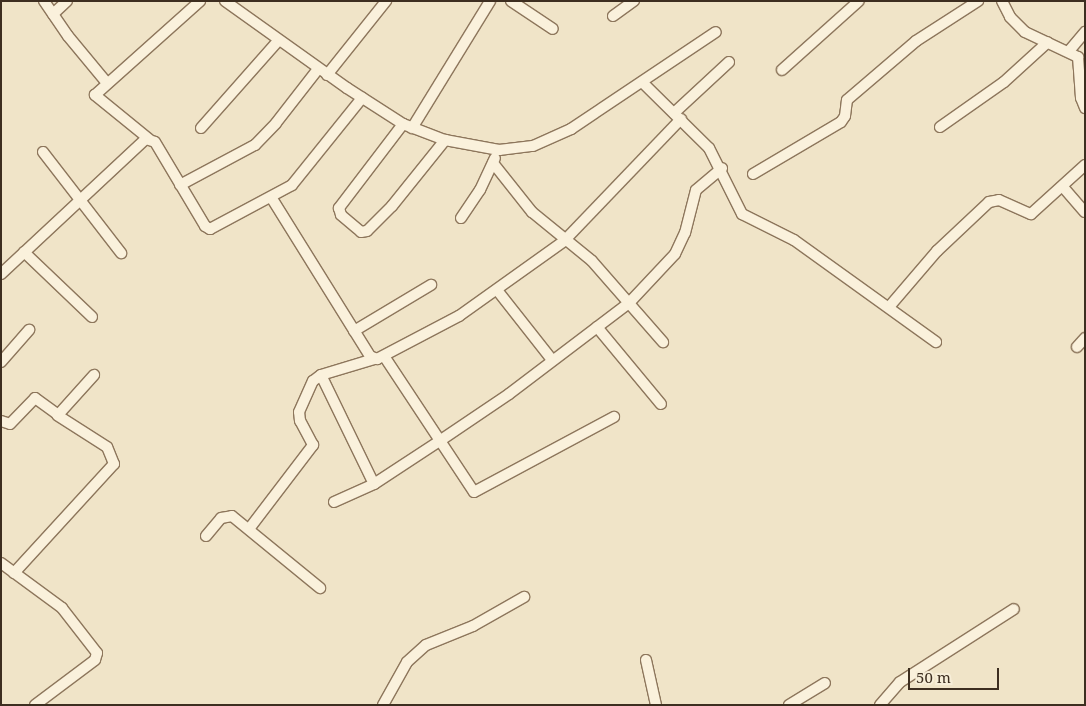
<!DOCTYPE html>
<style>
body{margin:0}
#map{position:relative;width:1086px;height:706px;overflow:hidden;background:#f0e4c8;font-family:"Noto Serif",serif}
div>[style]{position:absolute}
.roads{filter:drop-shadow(1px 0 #8d765c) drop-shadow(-1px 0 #8d765c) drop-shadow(0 1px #8d765c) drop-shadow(0 -1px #8d765c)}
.minor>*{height:10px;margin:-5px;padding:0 5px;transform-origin:5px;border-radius:5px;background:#faf1dc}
span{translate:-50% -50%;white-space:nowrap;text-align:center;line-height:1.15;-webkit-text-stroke:4.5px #f7eed8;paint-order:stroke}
.frame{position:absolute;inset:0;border:2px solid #3d2e20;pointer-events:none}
.scale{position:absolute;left:908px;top:668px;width:91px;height:22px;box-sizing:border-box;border:2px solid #3d2e20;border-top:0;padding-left:6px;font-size:15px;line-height:18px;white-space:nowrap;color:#3d2e20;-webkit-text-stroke:4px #f7eed8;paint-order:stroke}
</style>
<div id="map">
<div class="roads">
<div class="minor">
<i style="left:44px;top:1px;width:42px;rotate:55.6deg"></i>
<i style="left:68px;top:36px;width:61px;rotate:50.3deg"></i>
<i style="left:225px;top:1px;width:150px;rotate:35.5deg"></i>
<i style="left:347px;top:88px;width:67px;rotate:32.7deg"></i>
<i style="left:403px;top:124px;width:45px;rotate:20.9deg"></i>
<i style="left:445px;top:140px;width:55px;rotate:10.5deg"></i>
<i style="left:499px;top:150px;width:34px;rotate:-7deg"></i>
<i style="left:533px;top:146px;width:42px;rotate:-24.1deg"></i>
<i style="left:571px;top:129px;width:174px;rotate:-33.8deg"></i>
<i style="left:511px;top:1px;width:50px;rotate:33.7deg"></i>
<i style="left:1002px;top:1px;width:18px;rotate:63deg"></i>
<i style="left:1010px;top:17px;width:21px;rotate:45deg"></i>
<i style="left:1025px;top:32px;width:59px;rotate:25.3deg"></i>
<i style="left:1078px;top:57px;width:41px;rotate:85.8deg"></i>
<i style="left:1081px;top:98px;width:11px;rotate:68deg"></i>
<i style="left:53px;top:14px;width:19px;rotate:-43deg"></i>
<i style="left:613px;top:16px;width:26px;rotate:-36deg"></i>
<i style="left:1069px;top:51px;width:25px;rotate:-50deg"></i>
<i style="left:782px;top:70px;width:103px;rotate:-41.9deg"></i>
<i style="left:327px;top:75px;width:95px;rotate:-51.4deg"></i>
<i style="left:642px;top:82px;width:94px;rotate:44.6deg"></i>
<i style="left:709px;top:148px;width:74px;rotate:63.4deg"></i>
<i style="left:742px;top:214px;width:58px;rotate:26.6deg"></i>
<i style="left:794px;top:240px;width:175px;rotate:35.7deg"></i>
<i style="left:674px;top:113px;width:75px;rotate:-42.8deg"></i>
<i style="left:403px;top:124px;width:106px;rotate:127.3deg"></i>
<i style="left:339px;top:208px;width:7px;rotate:74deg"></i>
<i style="left:341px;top:215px;width:26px;rotate:40deg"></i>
<i style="left:361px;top:232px;width:6px;rotate:-9deg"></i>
<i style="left:367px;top:231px;width:35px;rotate:-45deg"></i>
<i style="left:392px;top:206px;width:85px;rotate:-51.2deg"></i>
<i style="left:940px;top:127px;width:78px;rotate:-35.1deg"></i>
<i style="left:1004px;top:82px;width:59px;rotate:-42.3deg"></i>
<i style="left:201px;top:128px;width:116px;rotate:-48.5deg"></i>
<i style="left:412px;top:128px;width:149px;rotate:-58.4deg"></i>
<i style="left:149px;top:139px;width:70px;rotate:-140.8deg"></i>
<i style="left:95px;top:95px;width:141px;rotate:-41.8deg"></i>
<i style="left:43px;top:152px;width:128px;rotate:52.3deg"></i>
<i style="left:493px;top:163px;width:63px;rotate:51.5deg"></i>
<i style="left:532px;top:212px;width:77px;rotate:39.2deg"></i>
<i style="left:592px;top:261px;width:108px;rotate:48.8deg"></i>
<i style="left:753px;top:174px;width:102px;rotate:-30.6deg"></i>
<i style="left:841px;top:122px;width:7px;rotate:-56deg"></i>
<i style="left:845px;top:116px;width:16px;rotate:-83deg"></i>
<i style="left:847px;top:100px;width:91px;rotate:-40.5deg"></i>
<i style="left:916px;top:41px;width:74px;rotate:-32.8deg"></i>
<i style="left:180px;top:185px;width:85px;rotate:-28.1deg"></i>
<i style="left:255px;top:145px;width:30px;rotate:-46deg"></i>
<i style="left:276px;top:123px;width:68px;rotate:-52.1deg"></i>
<i style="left:1063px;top:187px;width:33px;rotate:49deg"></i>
<i style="left:271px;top:197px;width:187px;rotate:58.1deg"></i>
<i style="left:370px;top:356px;width:8px;rotate:23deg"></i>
<i style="left:377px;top:359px;width:93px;rotate:-27.7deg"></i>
<i style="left:459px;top:316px;width:129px;rotate:-35.5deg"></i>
<i style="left:564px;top:241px;width:169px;rotate:-46.2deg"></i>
<i style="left:461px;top:218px;width:34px;rotate:-56deg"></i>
<i style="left:480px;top:190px;width:35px;rotate:-65deg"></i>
<i style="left:24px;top:252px;width:94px;rotate:43.7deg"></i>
<i style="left:1px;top:274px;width:198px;rotate:-43deg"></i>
<i style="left:146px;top:139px;width:9px;rotate:18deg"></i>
<i style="left:155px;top:142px;width:98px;rotate:59.2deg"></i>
<i style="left:205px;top:226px;width:6px;rotate:31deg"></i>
<i style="left:210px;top:229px;width:93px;rotate:-28.2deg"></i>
<i style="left:292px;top:185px;width:112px;rotate:-51.2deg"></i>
<i style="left:497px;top:290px;width:89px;rotate:51.8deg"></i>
<i style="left:889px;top:307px;width:74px;rotate:-49.4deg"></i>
<i style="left:937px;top:251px;width:71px;rotate:-43.3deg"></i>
<i style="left:989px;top:202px;width:10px;rotate:-11deg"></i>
<i style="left:999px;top:200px;width:35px;rotate:24deg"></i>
<i style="left:1031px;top:214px;width:73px;rotate:-42.2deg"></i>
<i style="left:597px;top:327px;width:100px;rotate:50.3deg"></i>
<i style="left:354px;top:331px;width:90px;rotate:-30.9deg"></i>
<i style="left:1077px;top:347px;width:12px;rotate:-48deg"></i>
<i style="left:384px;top:356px;width:163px;rotate:56.5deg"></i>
<i style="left:474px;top:492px;width:159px;rotate:-28.2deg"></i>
<i style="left:1px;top:362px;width:43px;rotate:-48.8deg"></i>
<i style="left:321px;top:375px;width:121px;rotate:64.1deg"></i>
<i style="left:1px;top:421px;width:9px;rotate:18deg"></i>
<i style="left:10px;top:424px;width:36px;rotate:-46deg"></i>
<i style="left:35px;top:398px;width:29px;rotate:36deg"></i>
<i style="left:58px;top:415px;width:54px;rotate:-48deg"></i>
<i style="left:334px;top:502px;width:44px;rotate:-24.2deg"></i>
<i style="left:374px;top:484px;width:80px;rotate:-33.3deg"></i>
<i style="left:441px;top:440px;width:82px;rotate:-34.1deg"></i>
<i style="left:509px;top:394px;width:151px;rotate:-37.2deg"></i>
<i style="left:629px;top:303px;width:67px;rotate:-46.8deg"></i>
<i style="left:675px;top:254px;width:23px;rotate:-65deg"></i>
<i style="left:685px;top:233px;width:44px;rotate:-75.7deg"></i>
<i style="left:696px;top:190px;width:34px;rotate:-40deg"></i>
<i style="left:249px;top:529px;width:106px;rotate:-52.7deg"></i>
<i style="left:313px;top:445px;width:27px;rotate:-118deg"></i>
<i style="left:300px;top:421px;width:9px;rotate:-96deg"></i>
<i style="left:299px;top:412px;width:34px;rotate:-66deg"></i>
<i style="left:313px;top:381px;width:10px;rotate:-37deg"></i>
<i style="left:321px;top:375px;width:55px;rotate:-16.8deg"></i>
<i style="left:206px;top:536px;width:23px;rotate:-50deg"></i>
<i style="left:221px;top:518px;width:11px;rotate:-10deg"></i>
<i style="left:232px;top:516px;width:114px;rotate:39.3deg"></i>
<i style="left:1px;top:563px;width:76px;rotate:36.4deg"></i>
<i style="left:62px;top:608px;width:57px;rotate:52.1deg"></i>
<i style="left:97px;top:653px;width:7px;rotate:106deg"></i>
<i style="left:95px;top:660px;width:75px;rotate:143.1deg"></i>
<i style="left:14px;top:573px;width:148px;rotate:-47.5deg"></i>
<i style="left:114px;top:464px;width:18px;rotate:-112deg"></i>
<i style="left:107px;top:447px;width:59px;rotate:-147.4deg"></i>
<i style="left:646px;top:660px;width:46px;rotate:77.5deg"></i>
<i style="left:383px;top:705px;width:49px;rotate:-60.8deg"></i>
<i style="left:407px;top:662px;width:25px;rotate:-42deg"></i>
<i style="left:426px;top:645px;width:51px;rotate:-22deg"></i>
<i style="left:473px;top:626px;width:59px;rotate:-29.6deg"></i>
<i style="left:789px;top:705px;width:42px;rotate:-31.4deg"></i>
<i style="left:880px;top:705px;width:30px;rotate:-49deg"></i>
<i style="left:900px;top:682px;width:135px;rotate:-32.6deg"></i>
</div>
</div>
<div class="frame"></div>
<div class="scale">50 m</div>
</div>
